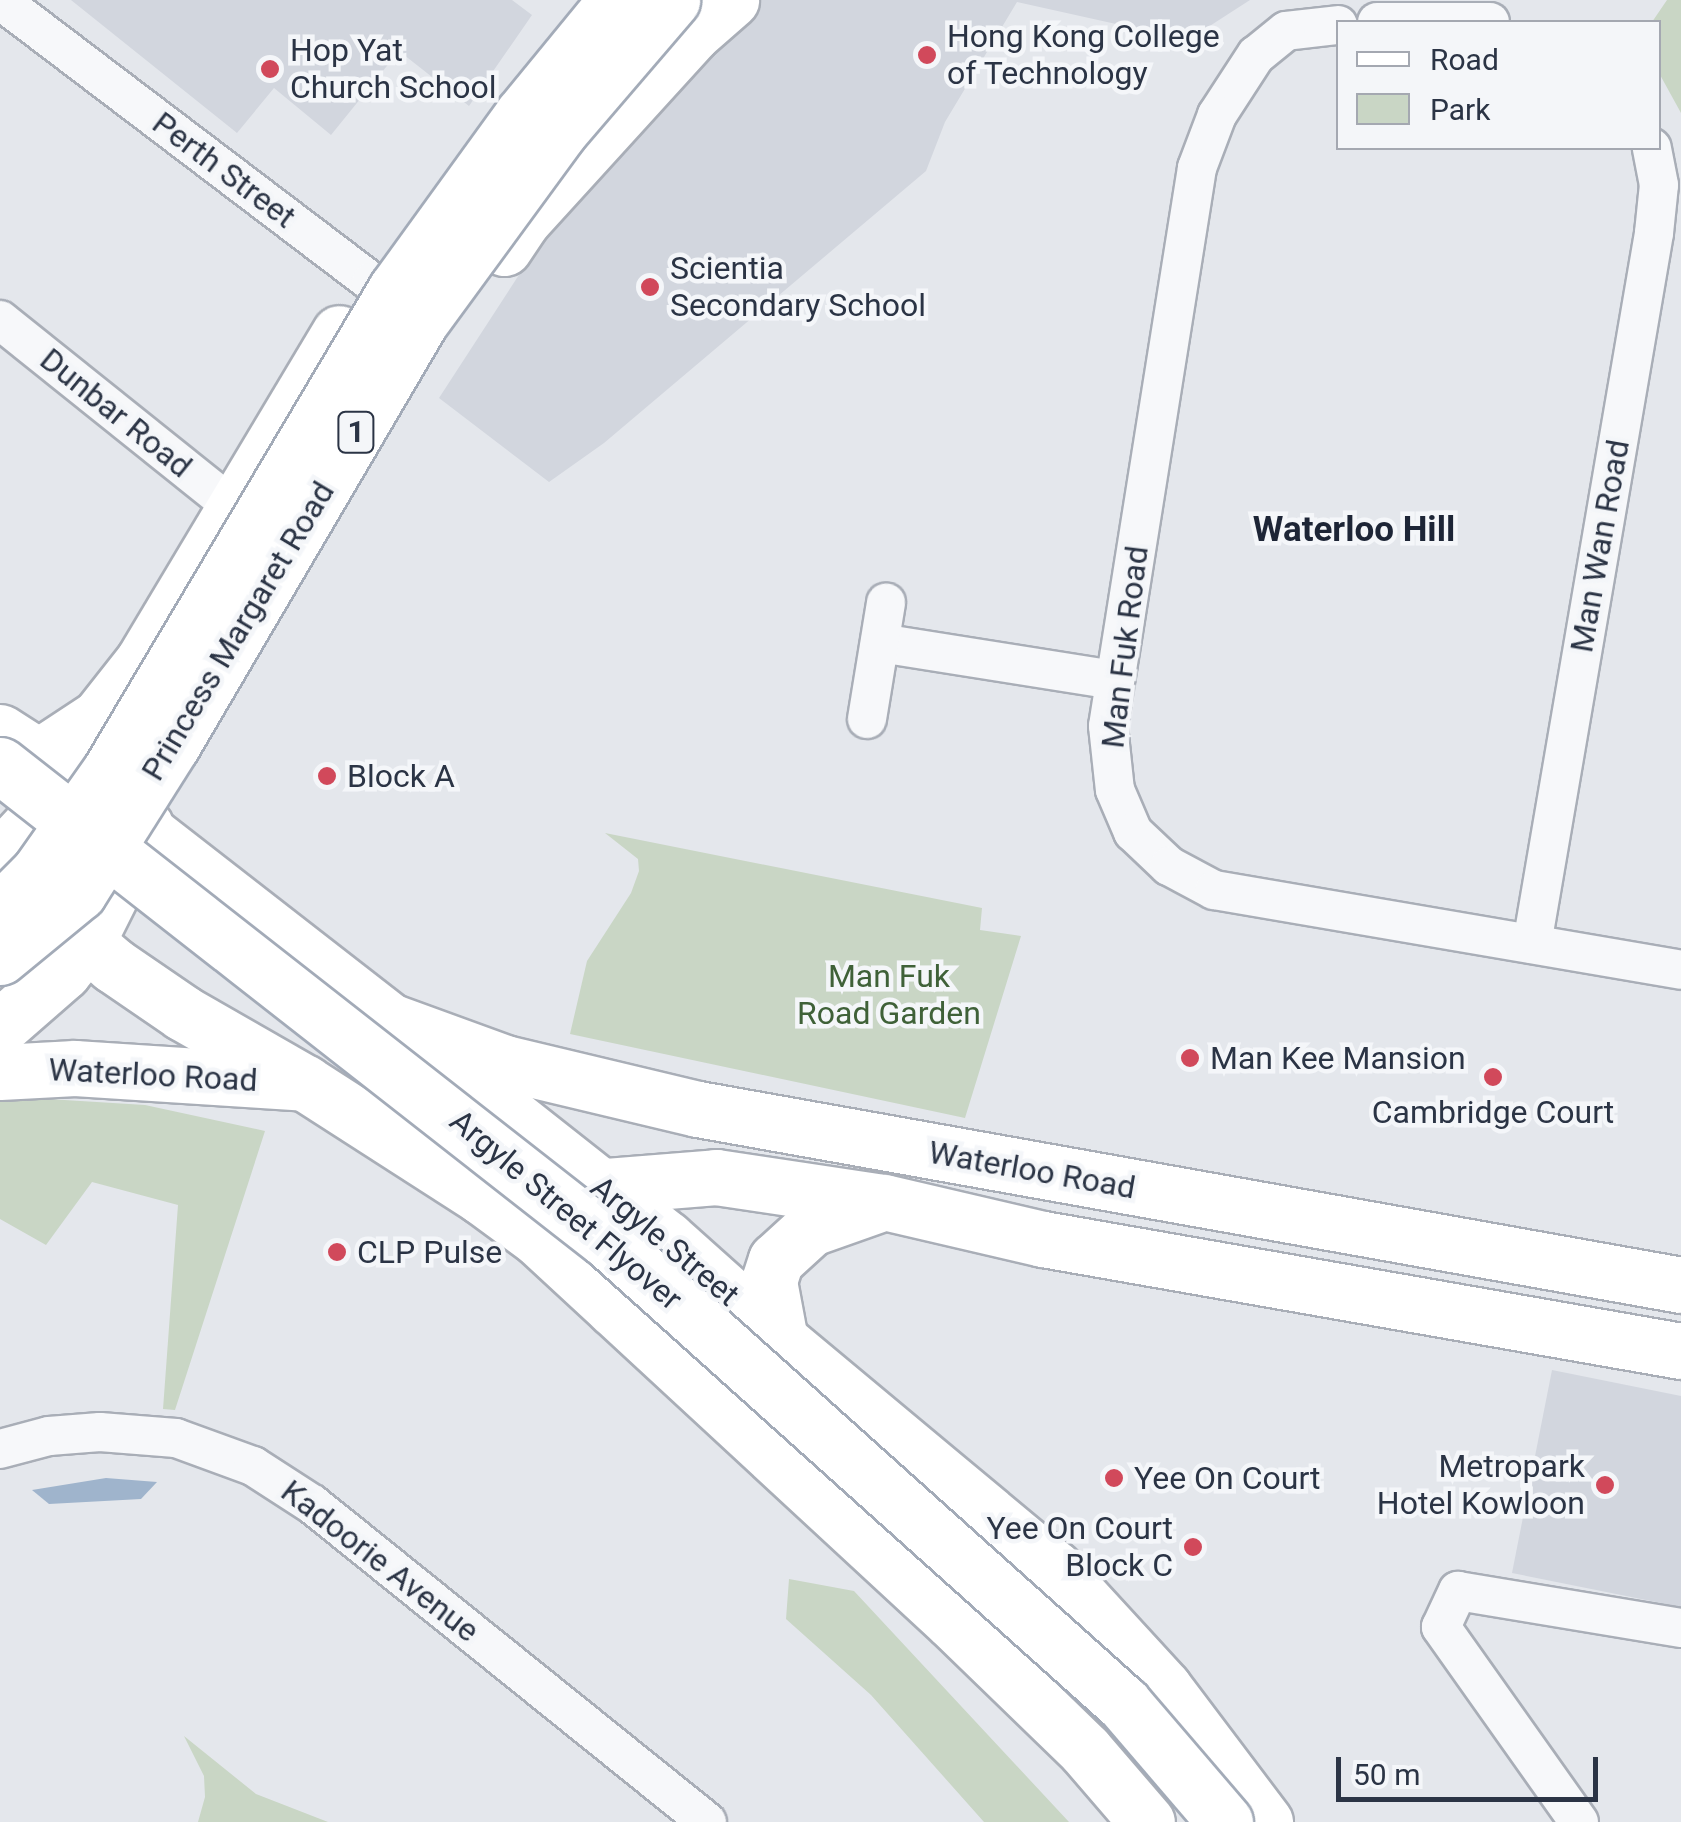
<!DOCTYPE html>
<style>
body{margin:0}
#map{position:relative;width:1681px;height:1822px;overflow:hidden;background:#e4e7ec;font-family:Roboto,sans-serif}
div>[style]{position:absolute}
.built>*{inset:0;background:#d2d6de}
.green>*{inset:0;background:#c9d6c5}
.water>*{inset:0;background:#9fb4cc}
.roads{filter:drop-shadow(2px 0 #a9aeb7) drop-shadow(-2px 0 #a9aeb7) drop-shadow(0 2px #a9aeb7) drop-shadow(0 -2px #a9aeb7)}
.minor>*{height:38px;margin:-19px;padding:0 19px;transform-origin:19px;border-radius:19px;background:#f7f8fa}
.secondary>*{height:55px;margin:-27.5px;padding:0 27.5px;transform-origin:27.5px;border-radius:27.5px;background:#fff}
.primary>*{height:55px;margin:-27.5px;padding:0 27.5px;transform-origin:27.5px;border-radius:27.5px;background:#fff}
.bridges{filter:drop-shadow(2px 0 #a3abb8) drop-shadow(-2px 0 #a3abb8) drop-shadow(0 2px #a3abb8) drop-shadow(0 -2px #a3abb8)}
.primary-bridge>*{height:55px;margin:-27.5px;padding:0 27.5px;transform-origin:27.5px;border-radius:27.5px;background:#fff}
.trunk-bridge>*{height:55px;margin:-27.5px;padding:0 27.5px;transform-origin:27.5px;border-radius:27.5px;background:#fff}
.dots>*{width:28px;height:28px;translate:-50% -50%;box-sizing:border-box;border:5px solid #f4f6f9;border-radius:50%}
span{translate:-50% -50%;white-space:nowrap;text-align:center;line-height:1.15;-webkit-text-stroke:9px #f4f6f9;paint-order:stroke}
.shield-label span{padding:2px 8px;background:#f4f6f9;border:2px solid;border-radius:8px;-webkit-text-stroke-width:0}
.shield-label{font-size:30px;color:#2b3445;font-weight:700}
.poi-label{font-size:32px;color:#2b3445}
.left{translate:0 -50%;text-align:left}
.right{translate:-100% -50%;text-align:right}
.street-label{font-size:32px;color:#2b3445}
.park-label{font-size:32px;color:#3f6138}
.neighbourhood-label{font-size:35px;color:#1d2536;font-weight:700}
.legend{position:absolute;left:1336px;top:20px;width:325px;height:130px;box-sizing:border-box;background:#f4f6f9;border:2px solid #a4a8b1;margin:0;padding:12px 18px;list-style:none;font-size:30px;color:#2b3445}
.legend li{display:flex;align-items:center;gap:20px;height:50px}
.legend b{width:50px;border:2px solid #a4a8b1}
.scale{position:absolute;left:1336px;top:1757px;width:262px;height:45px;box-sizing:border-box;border:5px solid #2b3445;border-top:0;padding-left:12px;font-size:30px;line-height:35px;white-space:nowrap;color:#2b3445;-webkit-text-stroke:8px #f4f6f9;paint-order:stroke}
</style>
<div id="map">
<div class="built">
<i style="clip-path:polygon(71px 0,512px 0,532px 15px,469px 106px,399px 51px,331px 135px,274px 88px,237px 133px)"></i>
<i style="clip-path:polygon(760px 0,1250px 0,1188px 40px,1017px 2px,945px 122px,926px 171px,604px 443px,549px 482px,439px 398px,565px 204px,703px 48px)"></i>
<i style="clip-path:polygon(1552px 1370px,1681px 1396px,1681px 1607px,1512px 1573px)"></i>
</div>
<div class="green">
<i style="clip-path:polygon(1667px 0,1681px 0,1681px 113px,1659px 73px,1658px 22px,1652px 22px)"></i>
<i style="clip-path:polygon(605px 833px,982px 908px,980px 930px,1021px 936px,965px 1118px,570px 1034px,587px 961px,631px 893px,639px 871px,638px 859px)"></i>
<i style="clip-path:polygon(0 1096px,145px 1105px,265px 1131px,175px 1410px,163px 1409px,178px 1205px,92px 1182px,46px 1245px,0 1219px)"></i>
<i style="clip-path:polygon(789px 1579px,854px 1591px,1069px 1822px,984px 1822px,871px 1695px,786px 1619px)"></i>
<i style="clip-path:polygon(184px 1736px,256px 1794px,328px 1822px,198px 1822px,205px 1797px,204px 1776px)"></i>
</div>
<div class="water">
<i style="clip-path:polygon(106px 1478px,157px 1482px,141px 1499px,49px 1504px,32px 1490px)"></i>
</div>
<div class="roads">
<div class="minor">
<i style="left:0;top:0;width:466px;rotate:37.2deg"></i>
<i style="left:371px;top:282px;width:47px;rotate:50.2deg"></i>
<i style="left:1377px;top:22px;width:113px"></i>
<i style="left:1338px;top:25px;width:52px;rotate:173.4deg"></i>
<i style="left:1286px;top:31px;width:38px;rotate:141deg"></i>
<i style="left:1256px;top:55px;width:72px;rotate:123deg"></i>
<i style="left:1217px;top:115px;width:57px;rotate:110.7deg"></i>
<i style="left:1197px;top:168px;width:565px;rotate:99.06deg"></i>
<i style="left:1108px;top:726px;width:64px;rotate:83.8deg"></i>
<i style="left:1115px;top:790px;width:46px;rotate:66.8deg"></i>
<i style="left:1133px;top:832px;width:50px;rotate:43.4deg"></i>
<i style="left:1169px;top:866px;width:51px;rotate:28.1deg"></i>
<i style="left:1214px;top:890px;width:474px;rotate:9.7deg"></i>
<i style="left:0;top:320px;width:297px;rotate:38.7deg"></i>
<i style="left:880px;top:643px;width:237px;rotate:9deg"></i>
<i style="left:867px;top:719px;width:118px;rotate:-80.7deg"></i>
<i style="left:1532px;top:944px;width:721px;rotate:-80.26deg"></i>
<i style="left:1654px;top:233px;width:48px;rotate:-84.1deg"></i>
<i style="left:1659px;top:185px;width:38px;rotate:-101deg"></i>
<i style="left:0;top:1449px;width:51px;rotate:-14.9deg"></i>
<i style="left:49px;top:1436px;width:51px;rotate:-4.5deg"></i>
<i style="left:100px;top:1432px;width:76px;rotate:4.5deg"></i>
<i style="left:176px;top:1438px;width:82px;rotate:20deg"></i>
<i style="left:253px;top:1466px;width:70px;rotate:32.8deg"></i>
<i style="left:312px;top:1504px;width:507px;rotate:38.84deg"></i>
<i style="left:1579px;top:1822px;width:239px;rotate:-125.3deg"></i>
<i style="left:1441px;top:1627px;width:40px;rotate:-65deg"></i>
<i style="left:1458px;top:1591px;width:226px;rotate:9.4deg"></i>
</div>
<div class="secondary">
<i style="left:0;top:732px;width:43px;rotate:32.6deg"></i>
<i style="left:51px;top:912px;width:82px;rotate:40.5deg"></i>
<i style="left:113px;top:965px;width:85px;rotate:34.4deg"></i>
<i style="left:183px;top:1013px;width:141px;rotate:29.8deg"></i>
<i style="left:397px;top:1026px;width:344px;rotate:38.3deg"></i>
<i style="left:667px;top:1239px;width:152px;rotate:41.8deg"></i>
<i style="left:780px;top:1340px;width:358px;rotate:39.8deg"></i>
<i style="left:1055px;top:1569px;width:161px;rotate:47.5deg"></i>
<i style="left:1164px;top:1688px;width:168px;rotate:53deg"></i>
<i style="left:481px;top:1196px;width:71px;rotate:36.4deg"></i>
<i style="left:538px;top:1238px;width:564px;rotate:42.77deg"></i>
<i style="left:952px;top:1621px;width:185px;rotate:44.1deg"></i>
<i style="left:1085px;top:1750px;width:95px;rotate:49.3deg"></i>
</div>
<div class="primary">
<i style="left:504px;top:248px;width:32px;rotate:-56deg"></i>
<i style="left:522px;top:221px;width:253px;rotate:-47.7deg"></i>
<i style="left:692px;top:34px;width:52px;rotate:-41.1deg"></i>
<i style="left:36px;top:755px;width:112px;rotate:34.1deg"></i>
<i style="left:129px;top:818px;width:331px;rotate:37.9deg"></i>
<i style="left:390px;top:1021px;width:122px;rotate:20.1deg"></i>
<i style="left:505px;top:1063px;width:198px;rotate:13.4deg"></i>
<i style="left:698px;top:1109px;width:999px;rotate:10.15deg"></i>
<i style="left:11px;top:775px;width:105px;rotate:-33.4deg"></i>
<i style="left:99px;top:717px;width:71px;rotate:-51.8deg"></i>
<i style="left:143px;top:661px;width:382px;rotate:-59.1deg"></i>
<i style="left:0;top:858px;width:54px;rotate:-47.2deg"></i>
<i style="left:37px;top:818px;width:49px;rotate:-24deg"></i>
<i style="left:82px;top:798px;width:18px;rotate:19deg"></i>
<i style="left:0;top:1027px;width:84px;rotate:-41.1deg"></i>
<i style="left:63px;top:972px;width:38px;rotate:-51deg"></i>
<i style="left:87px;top:942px;width:130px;rotate:-63.4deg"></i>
<i style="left:0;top:1072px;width:75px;rotate:-3.1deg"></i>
<i style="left:75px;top:1068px;width:230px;rotate:3.7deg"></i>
<i style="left:305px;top:1083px;width:209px;rotate:32.7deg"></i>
<i style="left:481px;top:1196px;width:236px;rotate:-4.6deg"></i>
<i style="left:716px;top:1177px;width:170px;rotate:8.5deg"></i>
<i style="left:884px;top:1202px;width:163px;rotate:13.1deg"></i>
<i style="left:1043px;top:1239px;width:648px;rotate:9.96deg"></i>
<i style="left:604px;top:1209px;width:100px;rotate:84.2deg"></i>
<i style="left:780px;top:1340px;width:60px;rotate:-100.6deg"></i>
<i style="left:769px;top:1281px;width:22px;rotate:-72deg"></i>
<i style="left:776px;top:1260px;width:47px;rotate:-42.4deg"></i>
<i style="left:811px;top:1228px;width:69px;rotate:-19.5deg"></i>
</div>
</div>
<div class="bridges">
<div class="primary-bridge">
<i style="left:0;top:765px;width:772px;rotate:38.06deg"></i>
<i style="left:608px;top:1241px;width:693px;rotate:41.9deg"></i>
<i style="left:1124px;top:1704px;width:155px;rotate:49.4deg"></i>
</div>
<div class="trunk-bridge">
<i style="left:0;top:911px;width:54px;rotate:-45deg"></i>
<i style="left:38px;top:873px;width:125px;rotate:-54.8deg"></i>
<i style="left:110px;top:771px;width:560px;rotate:-59.32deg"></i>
<i style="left:396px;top:289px;width:215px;rotate:-54.1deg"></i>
<i style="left:522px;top:115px;width:149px;rotate:-50.7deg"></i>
<i style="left:0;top:957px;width:102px;rotate:-39.4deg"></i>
<i style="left:79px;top:892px;width:174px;rotate:-57.7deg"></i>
<i style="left:172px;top:745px;width:495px;rotate:-59.6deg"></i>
<i style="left:423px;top:318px;width:230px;rotate:-53.8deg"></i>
<i style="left:559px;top:132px;width:174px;rotate:-49.4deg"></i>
</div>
</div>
<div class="dots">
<i style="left:927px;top:55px;background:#d1495b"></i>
<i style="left:270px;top:69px;background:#d1495b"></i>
<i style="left:650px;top:287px;background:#d1495b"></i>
<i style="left:327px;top:776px;background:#d1495b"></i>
<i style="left:1190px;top:1058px;background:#d1495b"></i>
<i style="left:1493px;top:1077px;background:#d1495b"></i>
<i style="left:337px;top:1252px;background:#d1495b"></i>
<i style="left:1114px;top:1478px;background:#d1495b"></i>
<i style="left:1605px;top:1485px;background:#d1495b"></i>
<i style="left:1193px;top:1547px;background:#d1495b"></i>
</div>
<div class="shield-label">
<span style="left:356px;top:432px">1</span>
</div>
<div class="poi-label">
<span class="left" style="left:947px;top:55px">Hong Kong College<br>of Technology</span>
<span class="left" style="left:290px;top:69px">Hop Yat<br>Church School</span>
<span class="left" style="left:670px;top:287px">Scientia<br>Secondary School</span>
<span class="left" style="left:347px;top:776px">Block A</span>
<span class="left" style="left:1210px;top:1058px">Man Kee Mansion</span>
<span style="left:1493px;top:1112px">Cambridge Court</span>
<span class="left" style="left:357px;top:1252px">CLP Pulse</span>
<span class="right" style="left:1585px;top:1485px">Metropark<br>Hotel Kowloon</span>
<span class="left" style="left:1134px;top:1478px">Yee On Court</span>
<span class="right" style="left:1173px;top:1547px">Yee On Court<br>Block C</span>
</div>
<div class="street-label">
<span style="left:224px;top:170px;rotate:37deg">Perth Street</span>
<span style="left:116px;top:413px;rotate:39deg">Dunbar Road</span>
<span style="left:1600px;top:546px;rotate:-80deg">Man Wan Road</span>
<span style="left:238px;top:631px;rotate:-59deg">Princess Margaret Road</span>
<span style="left:1125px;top:647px;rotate:-83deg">Man Fuk Road</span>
<span style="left:153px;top:1075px;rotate:3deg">Waterloo Road</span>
<span style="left:1032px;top:1170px;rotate:10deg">Waterloo Road</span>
<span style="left:566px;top:1210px;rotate:40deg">Argyle Street Flyover</span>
<span style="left:665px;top:1241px;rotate:40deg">Argyle Street</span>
<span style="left:380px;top:1561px;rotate:38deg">Kadoorie Avenue</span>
</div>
<div class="park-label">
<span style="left:889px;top:995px">Man Fuk<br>Road Garden</span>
</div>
<div class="neighbourhood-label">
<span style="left:1354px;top:530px">Waterloo Hill</span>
</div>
<ul class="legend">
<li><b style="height:12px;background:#fff"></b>Road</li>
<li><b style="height:28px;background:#c9d6c5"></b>Park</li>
</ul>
<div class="scale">50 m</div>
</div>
